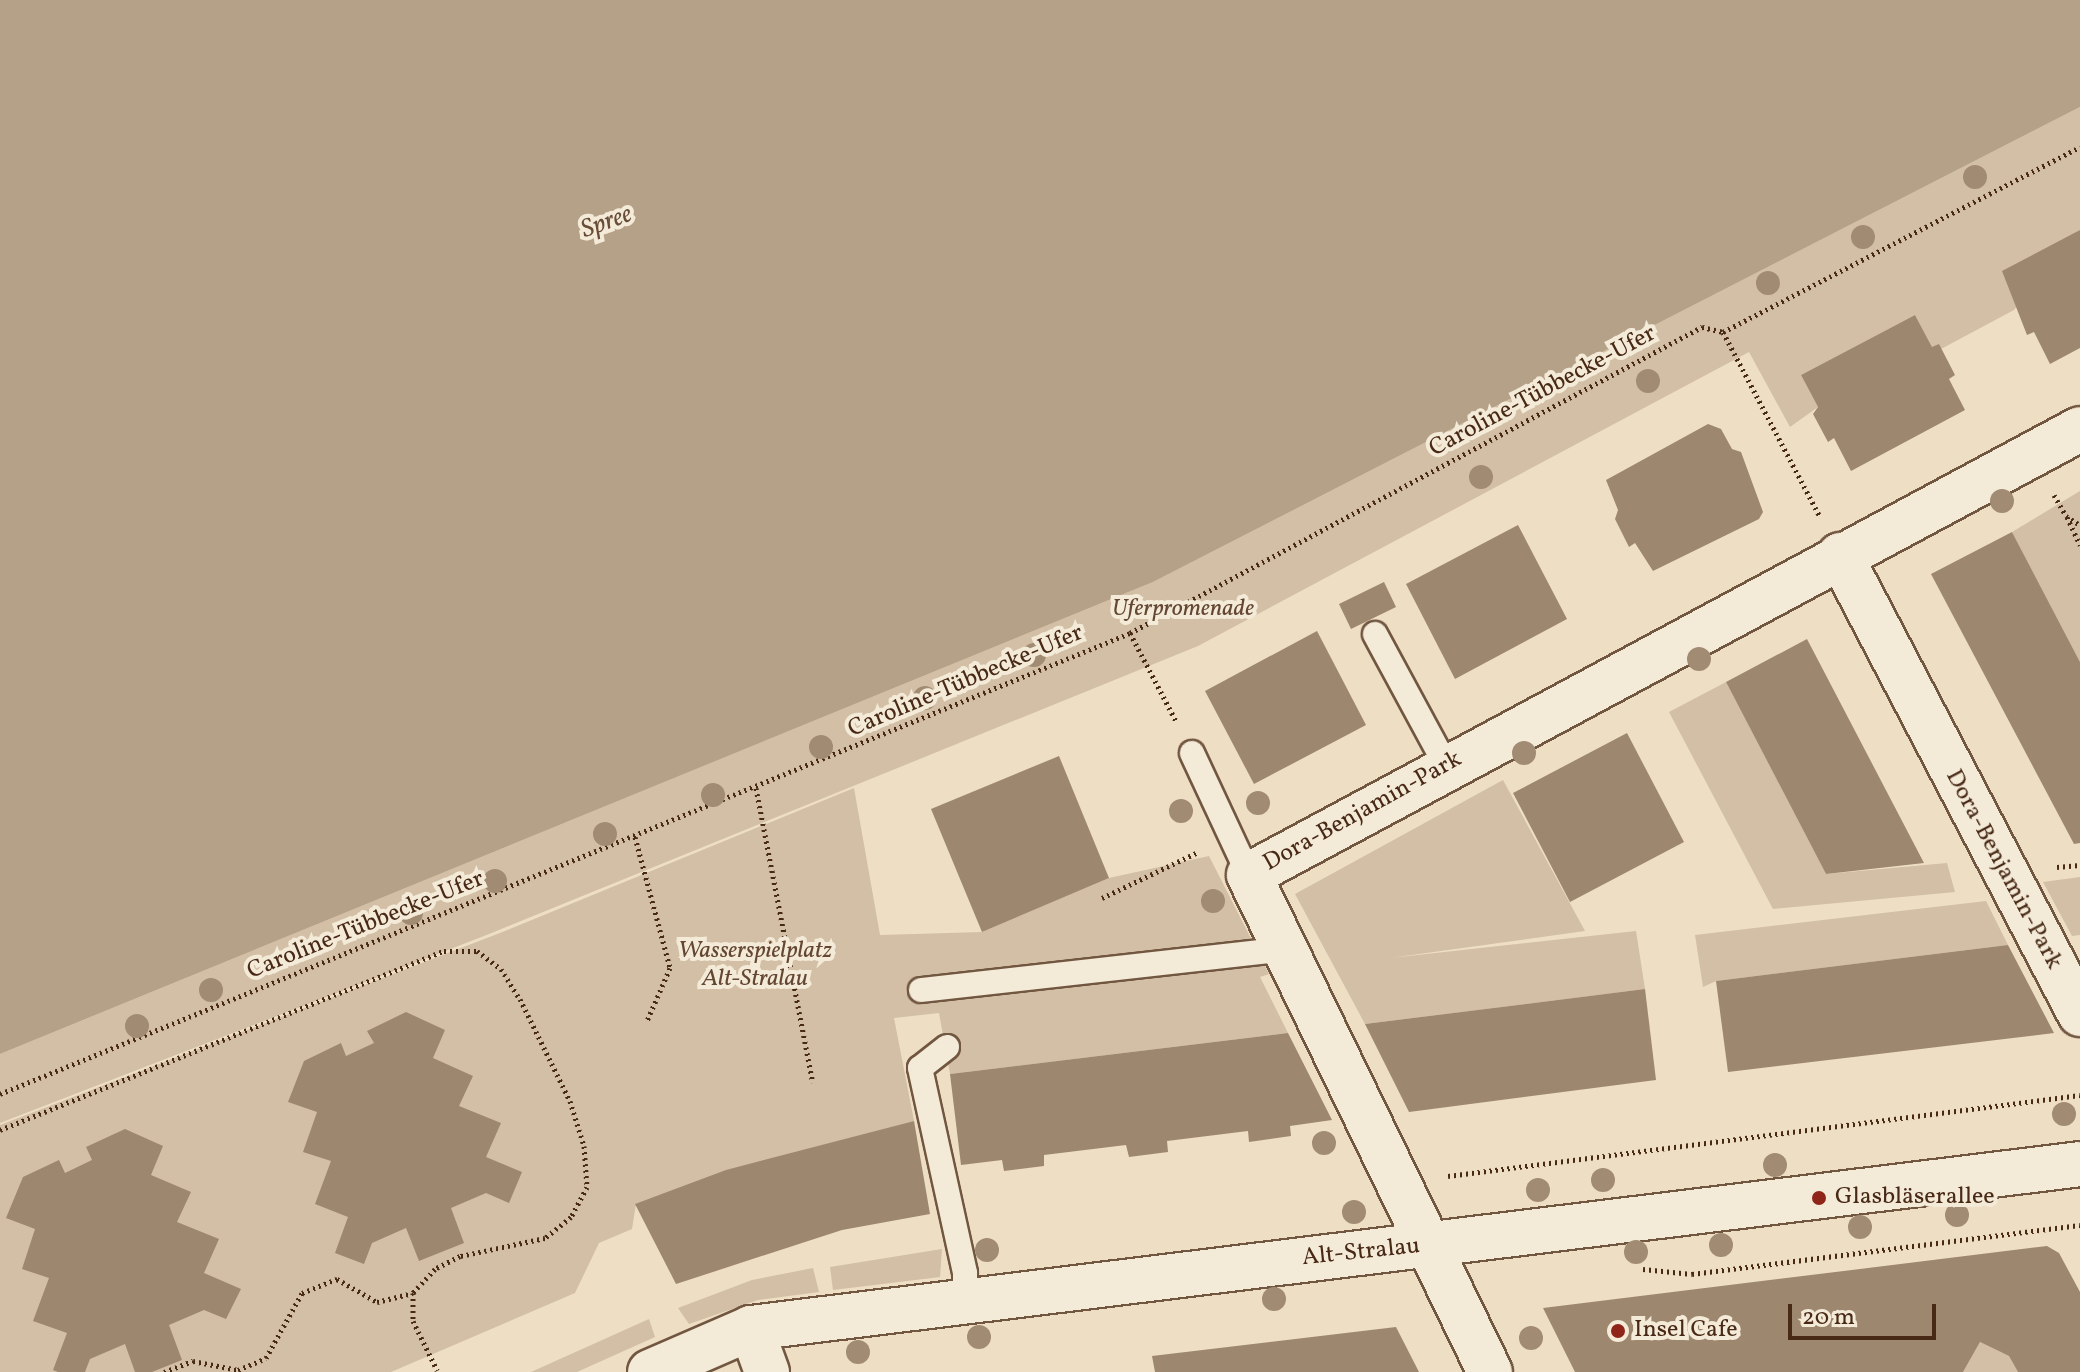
<!DOCTYPE html>
<meta charset="utf-8">
<style>
body{margin:0}
#map{position:relative;width:2080px;height:1372px;overflow:hidden;background:#eedec3;font-family:Vollkorn,serif}
div>[style]{position:absolute}
.green>*{inset:0;background:#d2bfa5}
.water>*{inset:0;background:#b5a088}
.building>*{inset:0;background:#9e876f}
.path>*{height:5px;margin-top:-2.5px;transform-origin:0;background:repeating-linear-gradient(90deg,#472915 0 2px,transparent 0 6px)}
.roads{filter:drop-shadow(2px 0 #715640) drop-shadow(-2px 0 #715640) drop-shadow(0 2px #715640) drop-shadow(0 -2px #715640)}
.lane>*{height:24px;margin:-12px;padding:0 12px;transform-origin:12px;border-radius:12px;background:#f4ead8}
.street>*{height:44px;margin:-22px;padding:0 22px;transform-origin:22px;border-radius:22px;background:#f4ead8}
.secondary>*{height:44px;margin:-22px;padding:0 22px;transform-origin:22px;border-radius:22px;background:#f4ead8}
.trees>*{width:24px;height:24px;margin:-12px;border-radius:50%;background:#a28b73}
.dots>*{width:22px;height:22px;translate:-50% -50%;box-sizing:border-box;border:4px solid #f4ead8;border-radius:50%}
span{translate:-50% -50%;white-space:nowrap;text-align:center;line-height:1.15;-webkit-text-stroke:8px #f4ead8;paint-order:stroke}
.street-label{font-size:24px;color:#472915}
.park-label{font-size:24px;color:#634732;font-style:italic}
.poi-label{font-size:24px;color:#472915}
.left{translate:0 -50%;text-align:left}
.water-label{font-size:26px;color:#684d38;font-style:italic}
.scale{position:absolute;left:1788px;top:1304px;width:148px;height:36px;box-sizing:border-box;border:4px solid #472915;border-top:0;padding-left:10px;font-size:24px;line-height:28px;white-space:nowrap;color:#472915;-webkit-text-stroke:6px #f4ead8;paint-order:stroke}
</style>
<div id="map">
<div class="green">
<i style="clip-path:polygon(2080px 107px,2080px 230px,2014px 310px,1941px 349px,1932px 347px,1915px 315px,1801px 375px,1818px 407px,1790px 427px,1749px 352px,1198px 646px,484px 936px,0 1123px,0 1054px,1153px 582px)"></i>
<i style="clip-path:polygon(2080px 491px,2080px 662px,2012px 532px)"></i>
<i style="clip-path:polygon(1726px 682px,1826px 874px,1947px 863px,1955px 892px,1773px 909px,1669px 712px)"></i>
<i style="clip-path:polygon(1503px 780px,1585px 931px,1390px 958px,1636px 931px,1645px 989px,1365px 1024px,1295px 894px)"></i>
<i style="clip-path:polygon(854px 788px,880px 935px,982px 932px,1109px 878px,1209px 856px,1269px 974px,1260px 977px,1288px 1033px,950px 1074px,939px 1013px,894px 1018px,914px 1121px,731px 1170px,636px 1204px,632px 1229px,599px 1243px,575px 1293px,391px 1372px,0 1372px,0 1125px,500px 933px)"></i>
<i style="clip-path:polygon(2080px 877px,2080px 935px,2072px 936px,2043px 882px)"></i>
<i style="clip-path:polygon(1986px 901px,2008px 945px,1716px 981px,1703px 987px,1695px 935px)"></i>
<i style="clip-path:polygon(942px 1249px,940px 1277px,833px 1290px,830px 1267px)"></i>
<i style="clip-path:polygon(813px 1268px,819px 1292px,758px 1300px,689px 1324px,678px 1308px,752px 1280px)"></i>
<i style="clip-path:polygon(649px 1319px,655px 1337px,577px 1372px,531px 1372px)"></i>
<i style="clip-path:polygon(1980px 1342px,2009px 1356px,2018px 1372px,1963px 1372px)"></i>
</div>
<div class="water">
<i style="clip-path:polygon(0 0,2080px 0,2080px 107px,1153px 582px,0 1054px)"></i>
</div>
<div class="building">
<i style="clip-path:polygon(2080px 230px,2080px 348px,2050px 364px,2034px 332px,2027px 335px,2002px 271px)"></i>
<i style="clip-path:polygon(1915px 315px,1932px 347px,1939px 344px,1955px 375px,1949px 379px,1965px 410px,1851px 471px,1834px 438px,1828px 442px,1813px 414px,1818px 407px,1801px 375px)"></i>
<i style="clip-path:polygon(1708px 424px,1721px 429px,1732px 449px,1741px 452px,1763px 512px,1759px 519px,1653px 571px,1635px 543px,1629px 547px,1615px 519px,1618px 510px,1606px 480px)"></i>
<i style="clip-path:polygon(1518px 525px,1567px 619px,1455px 679px,1406px 584px)"></i>
<i style="clip-path:polygon(2012px 532px,2080px 662px,2080px 843px,2074px 844px,1931px 574px)"></i>
<i style="clip-path:polygon(1384px 582px,1396px 607px,1351px 629px,1339px 604px)"></i>
<i style="clip-path:polygon(1317px 631px,1366px 725px,1254px 784px,1205px 691px)"></i>
<i style="clip-path:polygon(1807px 639px,1924px 863px,1826px 874px,1726px 682px)"></i>
<i style="clip-path:polygon(1627px 733px,1684px 842px,1570px 902px,1513px 793px)"></i>
<i style="clip-path:polygon(1059px 756px,1109px 878px,982px 932px,931px 809px)"></i>
<i style="clip-path:polygon(2008px 945px,2054px 1033px,1728px 1072px,1716px 981px)"></i>
<i style="clip-path:polygon(1645px 989px,1656px 1080px,1409px 1112px,1365px 1024px)"></i>
<i style="clip-path:polygon(406px 1012px,445px 1030px,433px 1058px,473px 1076px,459px 1106px,501px 1123px,486px 1157px,522px 1172px,509px 1203px,486px 1193px,451px 1208px,464px 1243px,419px 1261px,406px 1228px,372px 1243px,364px 1264px,335px 1253px,348px 1217px,315px 1204px,331px 1161px,303px 1152px,317px 1112px,288px 1102px,304px 1061px,341px 1043px,346px 1056px,374px 1043px,367px 1031px)"></i>
<i style="clip-path:polygon(1288px 1033px,1332px 1120px,1290px 1126px,1291px 1136px,1249px 1142px,1248px 1131px,1167px 1141px,1168px 1152px,1129px 1157px,1126px 1145px,1044px 1155px,1044px 1166px,1004px 1171px,1002px 1160px,961px 1165px,950px 1074px)"></i>
<i style="clip-path:polygon(914px 1121px,930px 1214px,842px 1230px,676px 1284px,635px 1204px,726px 1170px)"></i>
<i style="clip-path:polygon(125px 1129px,163px 1146px,151px 1175px,191px 1192px,177px 1222px,219px 1239px,204px 1273px,241px 1289px,226px 1319px,204px 1310px,169px 1325px,182px 1360px,152px 1372px,135px 1372px,125px 1344px,90px 1359px,85px 1372px,58px 1372px,53px 1370px,67px 1333px,33px 1321px,49px 1278px,22px 1269px,35px 1229px,6px 1218px,23px 1177px,59px 1160px,65px 1173px,92px 1160px,86px 1147px)"></i>
<i style="clip-path:polygon(2047px 1246px,2059px 1253px,2080px 1292px,2080px 1372px,2018px 1372px,2009px 1356px,1980px 1342px,1963px 1372px,1575px 1372px,1543px 1308px)"></i>
<i style="clip-path:polygon(1396px 1327px,1419px 1372px,1155px 1372px,1152px 1356px)"></i>
</div>
<div class="path">
<i style="left:1723px;top:332px;width:207px;rotate:62.3deg"></i>
<i style="left:2054px;top:495px;width:24px;rotate:60deg"></i>
<i style="left:2066px;top:516px;width:17px;rotate:33deg"></i>
<i style="left:2067px;top:517px;width:31px;rotate:65deg"></i>
<i style="left:1130px;top:633px;width:99px;rotate:62.4deg"></i>
<i style="left:756px;top:788px;width:300px;rotate:79.1deg"></i>
<i style="left:635px;top:837px;width:136px;rotate:75deg"></i>
<i style="left:670px;top:968px;width:58px;rotate:113.5deg"></i>
<i style="left:2057px;top:867px;width:23px;rotate:-5deg"></i>
<i style="left:1102px;top:898px;width:106px;rotate:-25.6deg"></i>
<i style="left:0;top:1094px;width:1220px;rotate:-22.19deg"></i>
<i style="left:1130px;top:633px;width:649px;rotate:-28.15deg"></i>
<i style="left:1702px;top:327px;width:22px;rotate:13deg"></i>
<i style="left:1723px;top:332px;width:402px;rotate:-27.4deg"></i>
<i style="left:0;top:1130px;width:479px;rotate:-22deg"></i>
<i style="left:444px;top:951px;width:33px"></i>
<i style="left:477px;top:951px;width:30px;rotate:37deg"></i>
<i style="left:501px;top:969px;width:36px;rotate:58deg"></i>
<i style="left:520px;top:999px;width:114px;rotate:63.9deg"></i>
<i style="left:570px;top:1101px;width:47px;rotate:72.7deg"></i>
<i style="left:584px;top:1146px;width:41px;rotate:85.8deg"></i>
<i style="left:587px;top:1187px;width:34px;rotate:118deg"></i>
<i style="left:571px;top:1217px;width:33px;rotate:141deg"></i>
<i style="left:545px;top:1238px;width:87px;rotate:168deg"></i>
<i style="left:460px;top:1256px;width:28px;rotate:153deg"></i>
<i style="left:435px;top:1269px;width:33px;rotate:133deg"></i>
<i style="left:413px;top:1293px;width:28px;rotate:90deg"></i>
<i style="left:413px;top:1321px;width:55px;rotate:63.9deg"></i>
<i style="left:1448px;top:1176px;width:637px;rotate:-7.3deg"></i>
<i style="left:1643px;top:1269px;width:49px;rotate:5.8deg"></i>
<i style="left:1692px;top:1274px;width:391px;rotate:-7.2deg"></i>
<i style="left:164px;top:1372px;width:31px;rotate:-21deg"></i>
<i style="left:193px;top:1361px;width:46px;rotate:11.3deg"></i>
<i style="left:238px;top:1370px;width:30px;rotate:-23deg"></i>
<i style="left:266px;top:1358px;width:74px;rotate:-61deg"></i>
<i style="left:302px;top:1293px;width:38px;rotate:-22deg"></i>
<i style="left:337px;top:1279px;width:46px;rotate:29.9deg"></i>
<i style="left:377px;top:1302px;width:37px;rotate:-14deg"></i>
</div>
<div class="roads">
<div class="lane">
<i style="left:1375px;top:634px;width:151px;rotate:61.6deg"></i>
<i style="left:1192px;top:753px;width:135px;rotate:65deg"></i>
<i style="left:921px;top:990px;width:365px;rotate:-6.4deg"></i>
<i style="left:947px;top:1047px;width:34px;rotate:142deg"></i>
<i style="left:920px;top:1068px;width:210px;rotate:77.6deg"></i>
<i style="left:965px;top:1273px;width:29px;rotate:90deg"></i>
</div>
<div class="street">
<i style="left:1840px;top:555px;width:518px;rotate:62.4deg"></i>
<i style="left:751px;top:1328px;width:47px;rotate:70deg"></i>
<i style="left:1490px;top:1372px;width:552px;rotate:-115.87deg"></i>
<i style="left:1249px;top:875px;width:943px;rotate:-28.22deg"></i>
</div>
<div class="secondary">
<i style="left:650px;top:1372px;width:110px;rotate:-23.5deg"></i>
<i style="left:751px;top:1328px;width:1339px;rotate:-7.03deg"></i>
</div>
</div>
<div class="trees">
<i style="left:1975px;top:177px"></i>
<i style="left:1863px;top:237px"></i>
<i style="left:1768px;top:283px"></i>
<i style="left:1648px;top:381px"></i>
<i style="left:1481px;top:477px"></i>
<i style="left:2002px;top:501px"></i>
<i style="left:1034px;top:655px"></i>
<i style="left:1699px;top:659px"></i>
<i style="left:925px;top:698px"></i>
<i style="left:821px;top:747px"></i>
<i style="left:1524px;top:753px"></i>
<i style="left:713px;top:795px"></i>
<i style="left:1258px;top:803px"></i>
<i style="left:1181px;top:811px"></i>
<i style="left:605px;top:834px"></i>
<i style="left:495px;top:881px"></i>
<i style="left:1213px;top:901px"></i>
<i style="left:411px;top:913px"></i>
<i style="left:211px;top:990px"></i>
<i style="left:137px;top:1026px"></i>
<i style="left:2064px;top:1114px"></i>
<i style="left:1324px;top:1143px"></i>
<i style="left:1775px;top:1165px"></i>
<i style="left:1603px;top:1180px"></i>
<i style="left:1538px;top:1190px"></i>
<i style="left:1354px;top:1212px"></i>
<i style="left:1957px;top:1215px"></i>
<i style="left:1860px;top:1227px"></i>
<i style="left:1721px;top:1245px"></i>
<i style="left:987px;top:1250px"></i>
<i style="left:1636px;top:1252px"></i>
<i style="left:1274px;top:1299px"></i>
<i style="left:979px;top:1337px"></i>
<i style="left:1531px;top:1338px"></i>
<i style="left:858px;top:1352px"></i>
</div>
<div class="dots">
<i style="left:1819px;top:1198px;background:#8f2418"></i>
<i style="left:1618px;top:1331px;background:#8f2418"></i>
</div>
<div class="street-label">
<span style="left:1543px;top:392px;rotate:-28deg">Caroline-Tübbecke-Ufer</span>
<span style="left:966px;top:682px;rotate:-23deg">Caroline-Tübbecke-Ufer</span>
<span style="left:1363px;top:812px;rotate:-29deg">Dora-Benjamin-Park</span>
<span style="left:2003px;top:870px;rotate:62deg">Dora-Benjamin-Park</span>
<span style="left:366px;top:926px;rotate:-22deg">Caroline-Tübbecke-Ufer</span>
<span style="left:1361px;top:1253px;rotate:-6deg">Alt-Stralau</span>
</div>
<div class="park-label">
<span style="left:1183px;top:610px">Uferpromenade</span>
<span style="left:755px;top:966px">Wasserspielplatz<br>Alt-Stralau</span>
</div>
<div class="poi-label">
<span class="left" style="left:1835px;top:1198px">Glasbläserallee</span>
<span class="left" style="left:1634px;top:1331px">Insel Cafe</span>
</div>
<div class="water-label">
<span style="left:607px;top:223px;rotate:-20deg">Spree</span>
</div>
<div class="scale">20 m</div>
</div>
